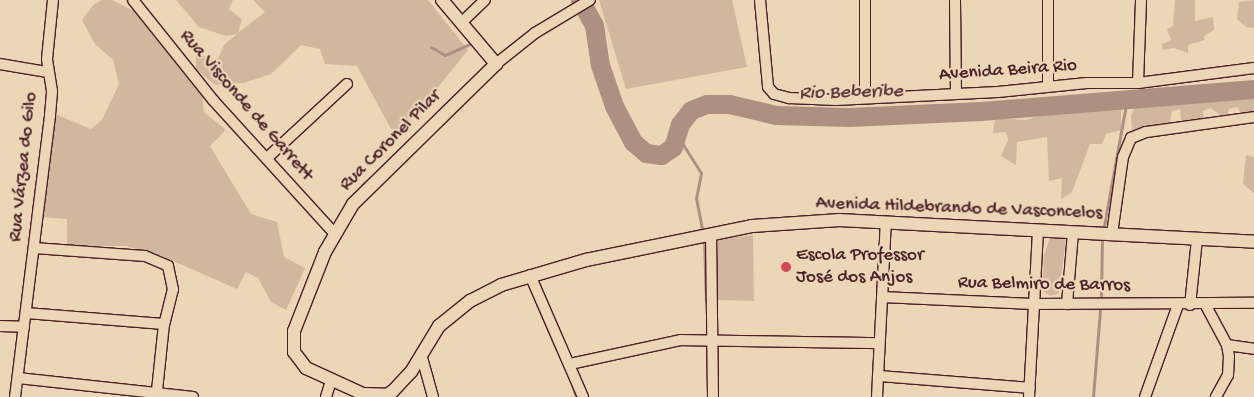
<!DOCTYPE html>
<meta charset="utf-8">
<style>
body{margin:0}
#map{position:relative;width:1254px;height:397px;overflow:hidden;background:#ebd6b5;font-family:"Gochi Hand",sans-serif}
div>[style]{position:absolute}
.green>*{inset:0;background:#d0b89f}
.stream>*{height:3px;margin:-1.5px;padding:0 1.5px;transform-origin:1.5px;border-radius:1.5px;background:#ad9081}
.river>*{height:19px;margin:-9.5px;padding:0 9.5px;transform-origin:9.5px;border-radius:9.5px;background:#ad9081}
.roads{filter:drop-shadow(1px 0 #4a1f2b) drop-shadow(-1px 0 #4a1f2b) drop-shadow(0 1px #4a1f2b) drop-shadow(0 -1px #4a1f2b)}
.minor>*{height:10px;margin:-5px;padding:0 5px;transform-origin:5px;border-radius:5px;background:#ebd6b5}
.tertiary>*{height:12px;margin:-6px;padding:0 6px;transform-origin:6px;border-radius:6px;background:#ebd6b5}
.dots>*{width:14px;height:14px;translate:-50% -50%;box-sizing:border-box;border:2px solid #ebd6b5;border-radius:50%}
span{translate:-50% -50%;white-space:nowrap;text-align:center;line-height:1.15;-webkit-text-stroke:4.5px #ebd6b5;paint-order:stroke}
.street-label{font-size:19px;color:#4a1f2b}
.poi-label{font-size:19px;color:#4a1f2b}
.left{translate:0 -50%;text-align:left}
.water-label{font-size:20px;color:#633b40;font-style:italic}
</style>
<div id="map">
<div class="green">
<i style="clip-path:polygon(102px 0,112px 0,134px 11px,202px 93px,204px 112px,226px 130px,210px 146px,251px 214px,277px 222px,284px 257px,305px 268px,286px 310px,271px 302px,258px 278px,246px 272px,237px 289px,162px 256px,126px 246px,67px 246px,67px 219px,42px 217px,55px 114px,91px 129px,102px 120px,119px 84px,113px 60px,95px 44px,82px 20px,94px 4px)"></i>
<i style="clip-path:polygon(233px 0,229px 9px,242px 19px,238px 33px,265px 12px,253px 0,428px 0,468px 50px,403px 130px,391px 129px,357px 66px,325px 64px,320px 49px,301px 45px,271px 74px,244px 83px,215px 85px,196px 69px,196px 53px,217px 61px,224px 45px,237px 34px,226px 36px,199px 27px,176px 0)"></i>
<i style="clip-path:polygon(599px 0,732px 0,747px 67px,626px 89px)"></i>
<i style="clip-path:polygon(1175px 0,1195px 0,1195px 21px,1213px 17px,1214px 30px,1204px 36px,1205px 40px,1188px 45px,1188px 53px,1174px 48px,1163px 50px,1162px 44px,1171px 40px,1167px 29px,1173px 26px)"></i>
<i style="clip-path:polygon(1254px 0,1254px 28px,1246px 27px,1237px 19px,1239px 2px)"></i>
<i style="clip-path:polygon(1246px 97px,1254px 99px,1254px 115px,1243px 116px,1237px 107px,1229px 109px,1225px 119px,1211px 108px,1203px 111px,1205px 124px,1181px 122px,1180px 109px,1172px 111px,1169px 126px,1132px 130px,1131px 116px,1136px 103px)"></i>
<i style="clip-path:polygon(1121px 104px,1121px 130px,1106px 134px,1102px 144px,1090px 144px,1072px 192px,1061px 199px,1062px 178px,1049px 181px,1047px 137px,1017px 142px,1016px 165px,1001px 156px,1008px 140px,1006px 132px,993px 133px,995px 118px,1025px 120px,1059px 110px)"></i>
<i style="clip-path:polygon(1246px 155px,1254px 157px,1254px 193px,1243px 184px)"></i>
<i style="clip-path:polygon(753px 235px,754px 301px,716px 300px,715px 240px)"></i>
<i style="clip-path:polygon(1050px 237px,1066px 238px,1059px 293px,1051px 296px,1042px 291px,1044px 255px)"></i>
</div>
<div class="stream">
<i style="left:431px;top:47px;width:16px;rotate:30deg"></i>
<i style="left:445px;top:55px;width:27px;rotate:-24deg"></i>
<i style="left:435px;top:115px;width:73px;rotate:-44.4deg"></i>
<i style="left:677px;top:135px;width:45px;rotate:57.7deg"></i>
<i style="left:701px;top:173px;width:25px;rotate:101deg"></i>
<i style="left:696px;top:198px;width:37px;rotate:79deg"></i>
<i style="left:362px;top:185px;width:17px;rotate:-40deg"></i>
<i style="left:1103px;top:231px;width:134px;rotate:-79.7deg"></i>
<i style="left:704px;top:240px;width:61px;rotate:88.1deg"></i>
<i style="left:529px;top:285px;width:69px;rotate:66.8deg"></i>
<i style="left:1101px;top:296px;width:59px;rotate:-89deg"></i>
<i style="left:571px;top:381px;width:17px;rotate:73deg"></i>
<i style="left:1093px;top:397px;width:87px;rotate:-85.4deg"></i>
</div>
<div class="river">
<i style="left:580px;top:0;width:29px;rotate:61deg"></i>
<i style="left:594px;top:25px;width:40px;rotate:81.5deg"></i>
<i style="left:600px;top:65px;width:43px;rotate:71.1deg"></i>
<i style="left:614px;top:106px;width:41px;rotate:62.2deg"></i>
<i style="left:633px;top:142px;width:17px;rotate:40deg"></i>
<i style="left:646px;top:153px;width:15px;rotate:8deg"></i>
<i style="left:661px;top:155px;width:14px;rotate:-34deg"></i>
<i style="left:673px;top:147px;width:24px;rotate:-73deg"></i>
<i style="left:680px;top:124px;width:18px;rotate:-52deg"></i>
<i style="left:691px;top:110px;width:17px;rotate:-21deg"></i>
<i style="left:707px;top:104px;width:22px"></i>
<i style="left:729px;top:104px;width:48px;rotate:13.2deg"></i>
<i style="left:776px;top:115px;width:73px;rotate:1.6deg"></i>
<i style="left:849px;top:117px;width:132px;rotate:-2.6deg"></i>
<i style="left:981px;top:111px;width:274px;rotate:-4.6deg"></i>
</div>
<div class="roads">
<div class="minor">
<i style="left:133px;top:0;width:128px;rotate:51.3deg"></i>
<i style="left:213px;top:100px;width:180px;rotate:47.7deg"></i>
<i style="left:760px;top:0;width:87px;rotate:84.7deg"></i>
<i style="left:768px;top:87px;width:9px;rotate:49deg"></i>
<i style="left:774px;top:94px;width:16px;rotate:15deg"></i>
<i style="left:789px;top:98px;width:47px;rotate:2.4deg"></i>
<i style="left:836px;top:100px;width:162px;rotate:-2.8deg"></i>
<i style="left:998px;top:92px;width:89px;rotate:-5.8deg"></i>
<i style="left:1087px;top:83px;width:51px"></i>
<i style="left:1138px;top:83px;width:117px;rotate:-7.4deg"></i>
<i style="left:865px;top:0;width:96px;rotate:90deg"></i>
<i style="left:955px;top:0;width:94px;rotate:89.4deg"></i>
<i style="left:1048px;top:0;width:86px;rotate:90deg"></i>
<i style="left:461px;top:23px;width:33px;rotate:-44deg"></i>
<i style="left:0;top:64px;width:48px;rotate:9.7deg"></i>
<i style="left:496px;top:64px;width:50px;rotate:-38.5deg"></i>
<i style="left:535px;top:33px;width:64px;rotate:-31deg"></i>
<i style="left:1138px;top:83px;width:83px;rotate:-87.9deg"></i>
<i style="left:267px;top:158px;width:109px;rotate:-42.8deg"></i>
<i style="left:711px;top:234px;width:163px;rotate:89.3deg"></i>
<i style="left:1112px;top:234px;width:78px;rotate:-81.9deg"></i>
<i style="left:1123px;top:157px;width:21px;rotate:-67deg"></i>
<i style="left:1131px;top:138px;width:16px;rotate:-22deg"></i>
<i style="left:1146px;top:132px;width:109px;rotate:-7.9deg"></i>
<i style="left:34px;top:248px;width:111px;rotate:4.1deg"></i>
<i style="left:145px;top:256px;width:25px;rotate:23deg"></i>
<i style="left:168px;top:266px;width:24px;rotate:78deg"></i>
<i style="left:173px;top:289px;width:36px;rotate:104deg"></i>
<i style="left:164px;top:324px;width:67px;rotate:96deg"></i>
<i style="left:530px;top:275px;width:133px;rotate:66.5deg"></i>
<i style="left:882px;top:297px;width:151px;rotate:2.7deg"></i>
<i style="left:1033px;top:304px;width:221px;rotate:-0.3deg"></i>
<i style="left:1067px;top:304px;width:71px;rotate:-85.2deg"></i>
<i style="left:1205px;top:304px;width:47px;rotate:61.8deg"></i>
<i style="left:1227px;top:345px;width:11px;rotate:80deg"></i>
<i style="left:1229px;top:356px;width:19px;rotate:93deg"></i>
<i style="left:1228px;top:375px;width:25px;rotate:119deg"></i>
<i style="left:1190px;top:305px;width:65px;rotate:-83.9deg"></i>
<i style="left:26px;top:313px;width:138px;rotate:4.6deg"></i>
<i style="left:0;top:326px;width:24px;rotate:2deg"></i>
<i style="left:1227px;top:345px;width:27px;rotate:8deg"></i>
<i style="left:421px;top:354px;width:45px;rotate:74.4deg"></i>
<i style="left:570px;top:364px;width:114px;rotate:-12.2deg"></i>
<i style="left:681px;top:340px;width:198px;rotate:0.9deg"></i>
<i style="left:878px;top:376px;width:152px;rotate:4.5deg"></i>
<i style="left:18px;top:378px;width:176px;rotate:6.2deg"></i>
<i style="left:15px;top:397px;width:284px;rotate:-82.9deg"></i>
<i style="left:50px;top:115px;width:24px;rotate:-85deg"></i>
<i style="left:52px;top:91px;width:32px;rotate:-99deg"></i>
<i style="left:47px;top:59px;width:59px;rotate:-84.2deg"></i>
<i style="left:326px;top:397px;width:17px;rotate:-73deg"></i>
<i style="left:877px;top:397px;width:175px;rotate:-87.1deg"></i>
<i style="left:1029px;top:397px;width:165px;rotate:-86.9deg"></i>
<i style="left:1145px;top:397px;width:98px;rotate:-70.3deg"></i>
</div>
<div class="tertiary">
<i style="left:442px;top:0;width:84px;rotate:49.8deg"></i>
<i style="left:496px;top:64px;width:200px;rotate:135.6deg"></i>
<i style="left:353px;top:204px;width:56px;rotate:120.3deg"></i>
<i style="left:325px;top:252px;width:85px;rotate:111.4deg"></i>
<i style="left:294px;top:331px;width:21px;rotate:90deg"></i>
<i style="left:294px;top:352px;width:20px;rotate:53deg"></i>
<i style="left:306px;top:368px;width:63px;rotate:24.5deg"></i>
<i style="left:363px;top:394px;width:24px;rotate:2deg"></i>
<i style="left:387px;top:395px;width:7px;rotate:-34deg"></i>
<i style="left:393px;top:391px;width:26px;rotate:-47deg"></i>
<i style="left:411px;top:372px;width:54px;rotate:-58.7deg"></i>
<i style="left:439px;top:326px;width:40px;rotate:-39deg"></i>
<i style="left:470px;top:301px;width:35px;rotate:-27deg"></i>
<i style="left:501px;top:285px;width:89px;rotate:-16.4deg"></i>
<i style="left:586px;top:260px;width:169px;rotate:-11.6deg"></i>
<i style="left:752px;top:226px;width:88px;rotate:-3.9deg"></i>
<i style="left:840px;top:220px;width:415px;rotate:3deg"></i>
</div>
</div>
<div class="dots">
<i style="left:786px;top:267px;background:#d1495b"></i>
</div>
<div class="street-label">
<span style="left:1008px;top:71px;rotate:-4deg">Avenida Beira Rio</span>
<span style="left:246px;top:106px;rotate:49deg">Rua Visconde de Garrett</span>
<span style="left:391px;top:141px;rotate:-45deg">Rua Coronel Pilar</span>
<span style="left:24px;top:167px;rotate:-84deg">Rua Várzea do Gilo</span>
<span style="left:959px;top:209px;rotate:2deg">Avenida Hildebrando de Vasconcelos</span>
<span style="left:1044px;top:285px;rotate:1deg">Rua Belmiro de Barros</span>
</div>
<div class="poi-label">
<span class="left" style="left:796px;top:267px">Escola Professor<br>José dos Anjos</span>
</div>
<div class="water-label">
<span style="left:851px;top:93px;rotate:-1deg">Rio Beberibe</span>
</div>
</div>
